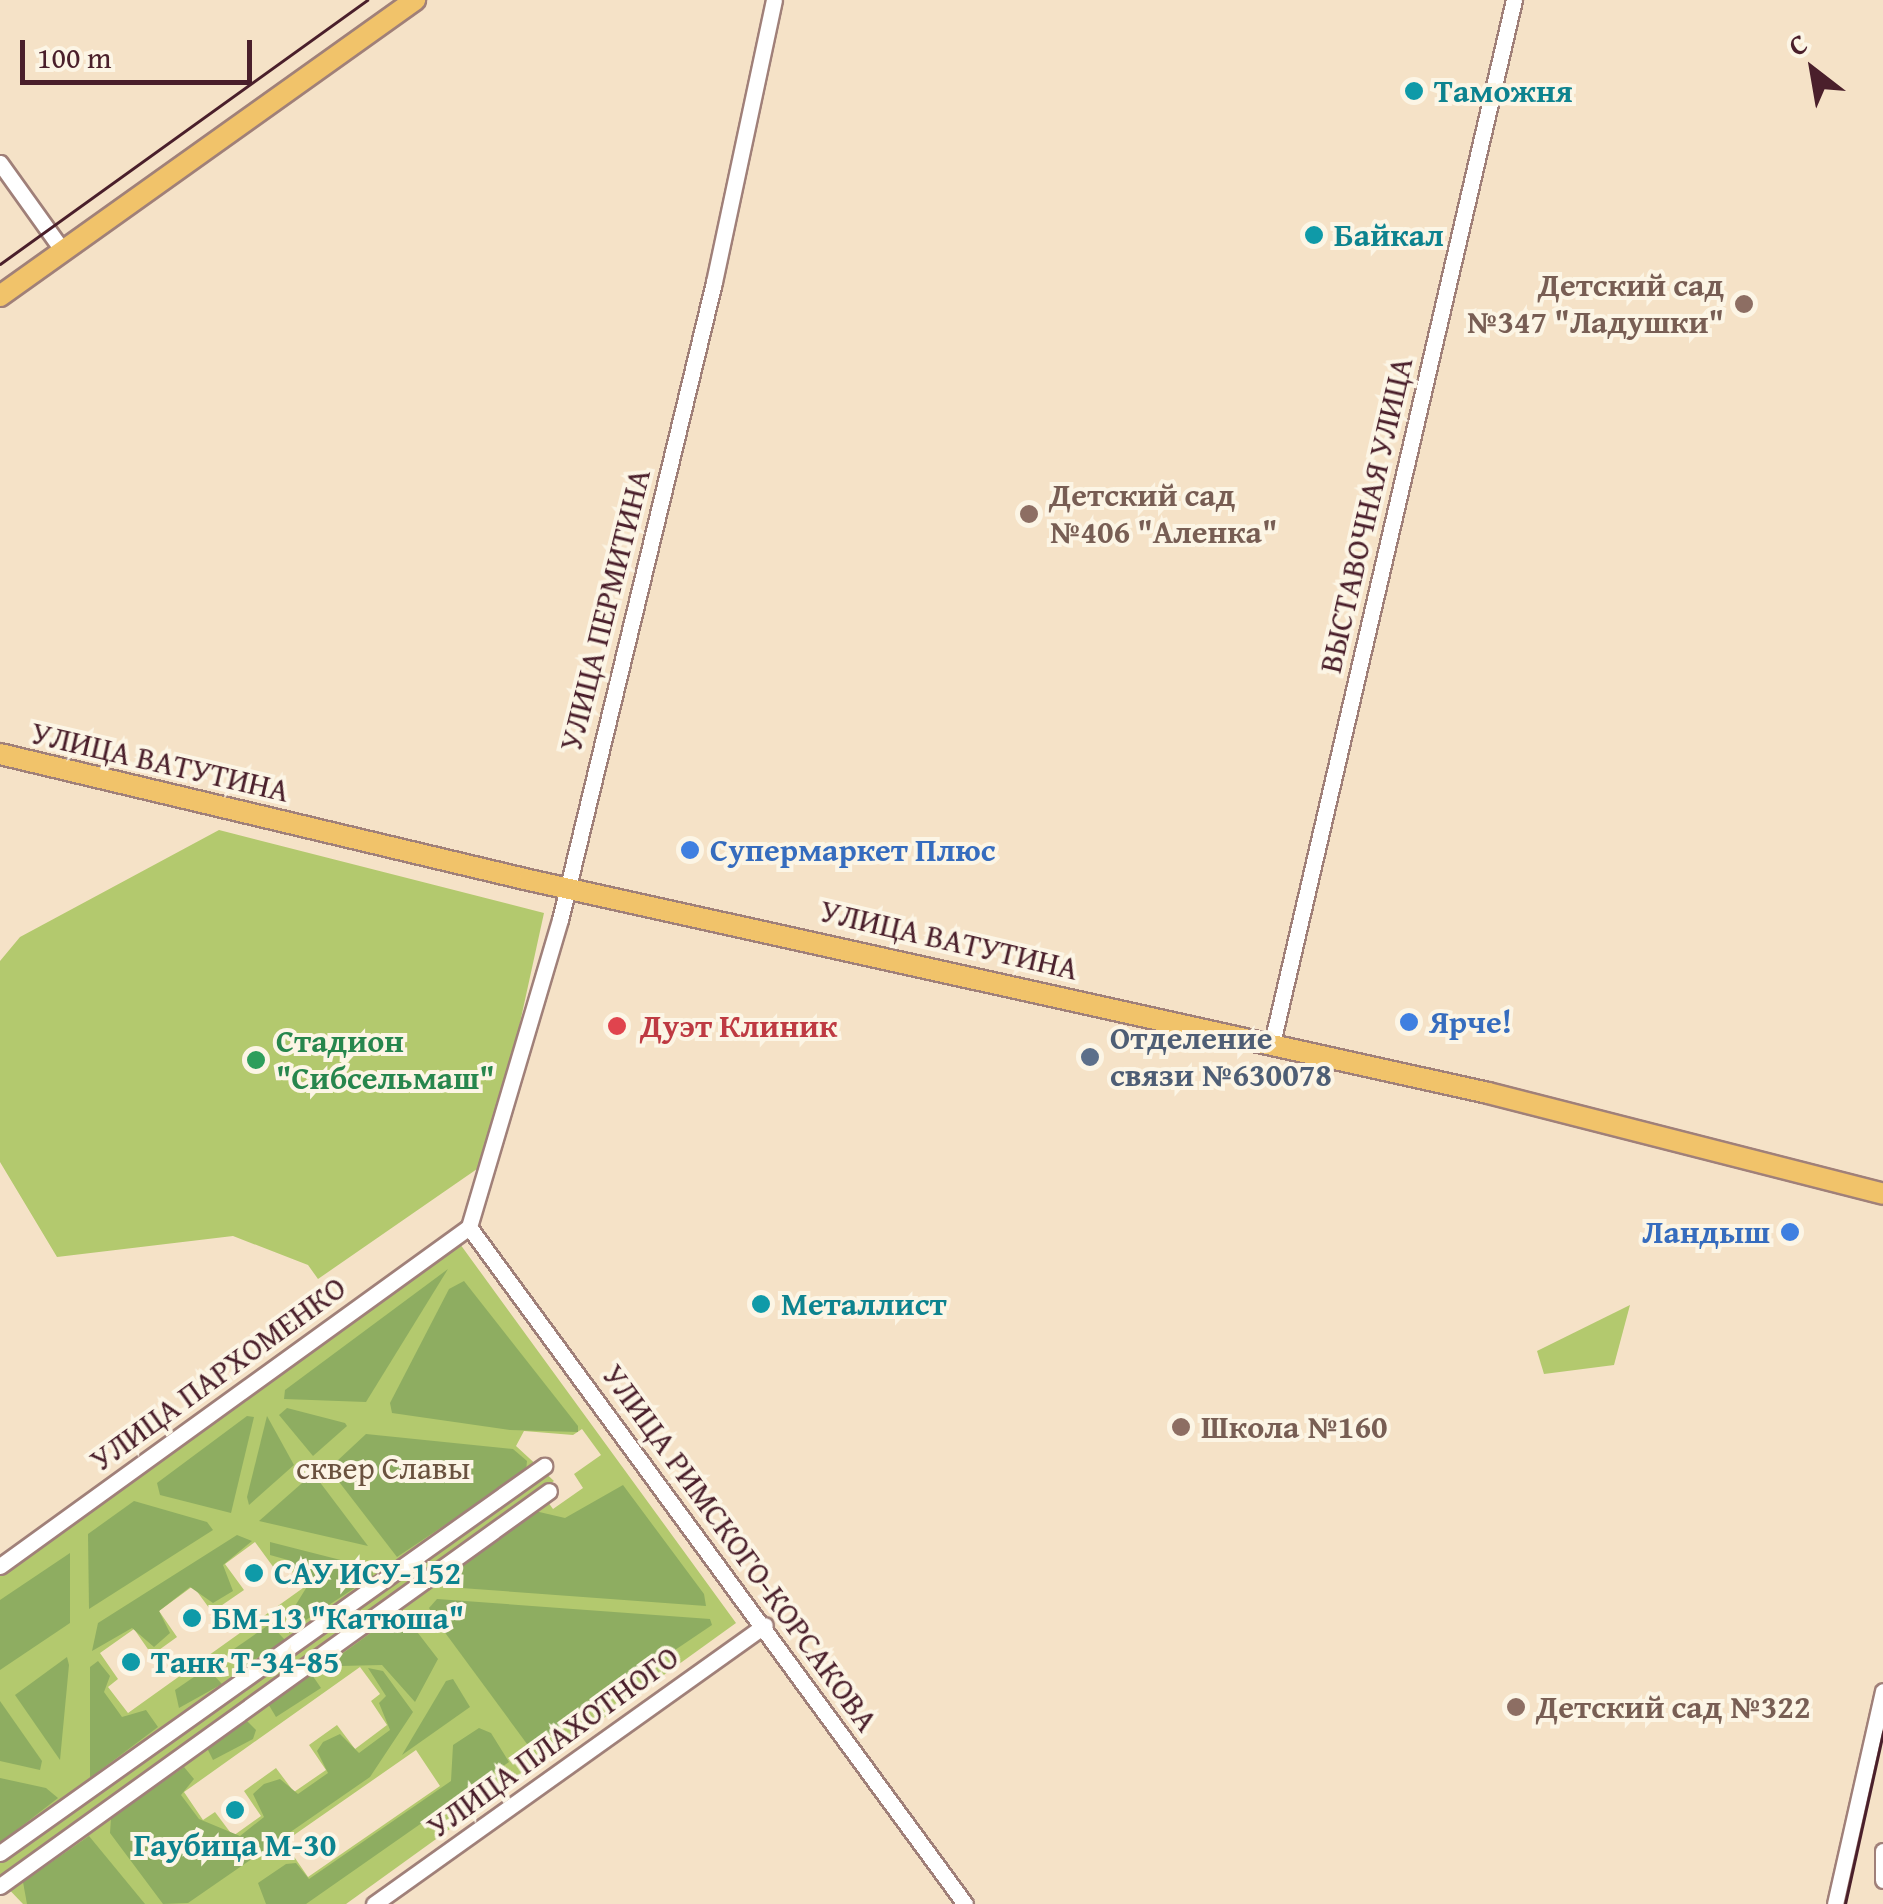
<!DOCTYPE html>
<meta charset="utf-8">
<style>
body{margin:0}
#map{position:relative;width:1883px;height:1904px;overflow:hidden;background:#f5e2c7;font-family:"Gentium Book Plus",serif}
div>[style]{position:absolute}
.green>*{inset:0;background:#b3c96e}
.forest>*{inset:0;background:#8ead61}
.roads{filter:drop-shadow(2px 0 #a08079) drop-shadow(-2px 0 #a08079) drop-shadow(0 2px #a08079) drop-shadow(0 -2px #a08079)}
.minor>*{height:15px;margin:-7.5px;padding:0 7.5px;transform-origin:7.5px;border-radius:7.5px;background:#fff}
.major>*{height:20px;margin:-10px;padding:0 10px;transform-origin:10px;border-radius:10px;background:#f1c36a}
.tram>*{height:2.5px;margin:-1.25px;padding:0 1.25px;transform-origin:1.25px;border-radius:1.25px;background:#4a1f2b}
.dots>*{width:28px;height:28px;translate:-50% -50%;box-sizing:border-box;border:5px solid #fcf5e5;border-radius:50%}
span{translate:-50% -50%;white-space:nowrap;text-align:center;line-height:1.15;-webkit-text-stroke:8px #fcf5e5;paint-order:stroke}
.culture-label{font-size:32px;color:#0d838f;font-weight:700}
.left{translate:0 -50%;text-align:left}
.education-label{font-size:32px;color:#785e54;font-weight:700}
.right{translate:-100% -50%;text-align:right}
.street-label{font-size:32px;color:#4a1f2b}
.shop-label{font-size:32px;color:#366cbe;font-weight:700}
.health-label{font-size:32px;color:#be3a42;font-weight:700}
.service-label{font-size:32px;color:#4e5e75;font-weight:700}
.leisure-label{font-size:32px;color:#27864d;font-weight:700}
.park-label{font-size:32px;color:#6a523f}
.north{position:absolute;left:1763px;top:20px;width:100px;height:100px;-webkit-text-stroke:8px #fcf5e5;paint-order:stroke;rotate:329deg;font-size:28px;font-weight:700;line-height:40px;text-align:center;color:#4a1f2b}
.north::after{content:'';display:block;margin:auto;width:35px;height:45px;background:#4a1f2b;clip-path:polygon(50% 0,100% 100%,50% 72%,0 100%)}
.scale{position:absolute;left:20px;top:40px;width:232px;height:45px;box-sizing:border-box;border:5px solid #4a1f2b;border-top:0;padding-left:12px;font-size:30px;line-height:35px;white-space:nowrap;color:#4a1f2b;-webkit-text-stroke:8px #fcf5e5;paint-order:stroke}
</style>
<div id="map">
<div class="green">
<i style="clip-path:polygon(219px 830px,544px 913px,490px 1160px,318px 1279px,308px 1265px,233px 1236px,57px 1257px,0 1162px,0 961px,20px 937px)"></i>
<i style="clip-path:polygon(evenodd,460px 1244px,736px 1623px,346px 1904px,23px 1904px,0 1880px,0 1576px,460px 1244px,582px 1429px,601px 1455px,574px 1474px,583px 1488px,553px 1509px,540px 1491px,554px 1481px,516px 1446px,524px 1431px,573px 1435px,582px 1429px,460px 1244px,255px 1542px,274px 1568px,285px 1561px,303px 1588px,128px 1713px,108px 1687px,118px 1679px,100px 1653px,134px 1629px,152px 1655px,177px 1637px,159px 1611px,193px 1586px,212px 1612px,244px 1590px,225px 1564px,255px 1542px,460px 1244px,360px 1667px,380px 1694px,371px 1701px,387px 1725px,355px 1749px,337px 1725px,309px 1745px,326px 1770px,294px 1792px,276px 1768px,244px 1791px,261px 1816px,233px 1836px,215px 1812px,203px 1820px,184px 1792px,360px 1667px,460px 1244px,416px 1750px,440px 1786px,308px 1877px,284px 1842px,416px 1750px)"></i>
<i style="clip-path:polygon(1630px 1305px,1614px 1365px,1544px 1374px,1537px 1351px)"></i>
</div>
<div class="forest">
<i style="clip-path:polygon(448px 1269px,366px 1402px,284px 1399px,285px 1390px)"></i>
<i style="clip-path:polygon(464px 1281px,578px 1426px,578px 1432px,510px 1430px,392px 1413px,390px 1403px,449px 1289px)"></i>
<i style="clip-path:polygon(287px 1408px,345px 1423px,347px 1426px,313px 1456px,279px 1415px)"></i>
<i style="clip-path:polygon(247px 1416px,254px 1417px,231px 1513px,160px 1495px,157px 1483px)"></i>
<i style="clip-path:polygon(267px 1416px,294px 1465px,249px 1505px,247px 1497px)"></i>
<i style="clip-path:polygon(366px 1434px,513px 1449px,527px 1461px,526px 1471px,397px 1557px,333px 1474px,336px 1462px)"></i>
<i style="clip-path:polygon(310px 1476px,319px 1481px,368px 1546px,259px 1521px)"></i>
<i style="clip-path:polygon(623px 1485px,704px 1594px,706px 1606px,447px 1587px,447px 1574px,535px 1511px,565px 1518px)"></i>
<i style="clip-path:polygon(134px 1501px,207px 1522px,213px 1530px,89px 1609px,88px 1534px)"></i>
<i style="clip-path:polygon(237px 1535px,252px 1541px,223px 1565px,233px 1591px,213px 1603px,190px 1587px,159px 1611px,170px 1633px,154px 1647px,132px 1628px,92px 1651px,98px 1623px)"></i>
<i style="clip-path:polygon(270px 1542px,372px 1568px,373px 1576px,306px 1620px,295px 1606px,308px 1585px,288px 1560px,270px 1555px)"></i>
<i style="clip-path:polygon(70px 1553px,70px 1623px,0 1670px,0 1600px)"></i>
<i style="clip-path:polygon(437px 1599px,710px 1619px,712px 1625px,530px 1748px,435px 1619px,429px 1608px)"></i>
<i style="clip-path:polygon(401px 1611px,438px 1659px,415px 1702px,382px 1665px,340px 1666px,335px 1659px)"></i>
<i style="clip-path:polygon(270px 1624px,285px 1640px,240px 1669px,234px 1649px)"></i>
<i style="clip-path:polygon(67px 1657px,69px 1665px,60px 1760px,15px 1695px)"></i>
<i style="clip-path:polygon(98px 1661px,110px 1676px,104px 1692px,122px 1717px,146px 1710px,158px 1727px,90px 1778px,90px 1667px)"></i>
<i style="clip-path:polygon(207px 1668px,222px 1684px,179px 1708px,175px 1690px)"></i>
<i style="clip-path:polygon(368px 1668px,383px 1671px,413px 1712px,370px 1777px,188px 1903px,163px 1904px,110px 1833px,111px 1818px,184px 1767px,194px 1779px,181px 1795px,199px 1819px,240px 1836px,264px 1817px,253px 1794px,264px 1784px,280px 1779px,298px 1794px,328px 1773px,317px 1751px,323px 1742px,340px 1734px,359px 1753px,390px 1730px,379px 1703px,386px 1696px)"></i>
<i style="clip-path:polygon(310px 1672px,321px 1688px,276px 1717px,267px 1702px)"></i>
<i style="clip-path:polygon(453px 1679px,470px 1707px,402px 1755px,446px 1681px)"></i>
<i style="clip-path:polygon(0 1701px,42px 1761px,40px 1770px,0 1761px)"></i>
<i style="clip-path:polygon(245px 1719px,256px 1730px,253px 1739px,213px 1760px,206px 1746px)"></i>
<i style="clip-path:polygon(479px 1728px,491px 1733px,509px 1762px,306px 1904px,266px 1904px,258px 1883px,286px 1864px,296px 1863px,309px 1879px,451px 1781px,453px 1745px)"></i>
<i style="clip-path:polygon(0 1778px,46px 1788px,58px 1798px,0 1843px)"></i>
<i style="clip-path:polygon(89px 1836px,145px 1904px,27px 1904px,23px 1882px)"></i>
</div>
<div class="roads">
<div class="minor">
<i style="left:0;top:163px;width:108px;rotate:54.4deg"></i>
<i style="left:1272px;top:1043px;width:1071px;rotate:-76.94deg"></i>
<i style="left:469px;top:1227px;width:320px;rotate:-73.5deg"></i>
<i style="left:560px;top:920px;width:656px;rotate:-76.43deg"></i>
<i style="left:714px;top:282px;width:288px;rotate:-78deg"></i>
<i style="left:469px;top:1227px;width:839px;rotate:53.77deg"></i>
<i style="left:0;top:1566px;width:579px;rotate:-35.86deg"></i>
<i style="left:1883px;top:1851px;width:29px;rotate:90deg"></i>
<i style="left:0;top:1853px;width:668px;rotate:-35.43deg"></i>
<i style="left:0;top:1886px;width:676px;rotate:-35.73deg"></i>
<i style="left:374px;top:1904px;width:480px;rotate:-35.5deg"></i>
<i style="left:1835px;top:1904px;width:218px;rotate:-77.3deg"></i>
</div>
<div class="major">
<i style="left:0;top:296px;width:510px;rotate:-35.5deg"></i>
<i style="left:0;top:754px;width:544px;rotate:13.4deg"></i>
<i style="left:529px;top:880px;width:982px;rotate:12.52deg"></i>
<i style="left:1488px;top:1093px;width:408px;rotate:14.3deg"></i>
</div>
</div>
<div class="tram">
<i style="left:0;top:264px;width:452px;rotate:-35.7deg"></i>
<i style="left:1845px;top:1904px;width:176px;rotate:-77.5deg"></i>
</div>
<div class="dots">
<i style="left:1414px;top:91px;background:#0f9aa8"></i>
<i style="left:1314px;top:235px;background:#0f9aa8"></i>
<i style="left:1744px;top:304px;background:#8d6e63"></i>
<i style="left:1029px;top:514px;background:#8d6e63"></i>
<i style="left:690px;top:850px;background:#3f7fe0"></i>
<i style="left:1409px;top:1022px;background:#3f7fe0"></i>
<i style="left:617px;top:1026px;background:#e0444e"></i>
<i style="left:1090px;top:1057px;background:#5c6f8a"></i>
<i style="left:256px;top:1060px;background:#2e9e5b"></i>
<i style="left:1790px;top:1232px;background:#3f7fe0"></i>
<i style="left:761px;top:1304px;background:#0f9aa8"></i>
<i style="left:1181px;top:1427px;background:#8d6e63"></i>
<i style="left:254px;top:1573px;background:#0f9aa8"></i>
<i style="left:192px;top:1618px;background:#0f9aa8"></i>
<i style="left:131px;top:1662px;background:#0f9aa8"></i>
<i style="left:1516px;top:1707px;background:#8d6e63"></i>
<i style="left:235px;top:1810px;background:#0f9aa8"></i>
</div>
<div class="culture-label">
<span class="left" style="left:1434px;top:91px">Таможня</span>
<span class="left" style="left:1334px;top:235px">Байкал</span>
<span class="left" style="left:781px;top:1304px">Металлист</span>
<span class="left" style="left:274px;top:1573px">САУ ИСУ-152</span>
<span class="left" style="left:212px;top:1618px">БМ-13 "Катюша"</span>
<span class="left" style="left:151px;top:1662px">Танк Т-34-85</span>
<span style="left:235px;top:1845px">Гаубица М-30</span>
</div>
<div class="education-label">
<span class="right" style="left:1724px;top:304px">Детский сад<br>№347 "Ладушки"</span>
<span class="left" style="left:1049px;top:514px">Детский сад<br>№406 "Аленка"</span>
<span class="left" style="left:1201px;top:1427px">Школа №160</span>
<span class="left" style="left:1536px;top:1707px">Детский сад №322</span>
</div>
<div class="street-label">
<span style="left:1366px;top:515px;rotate:-77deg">ВЫСТАВОЧНАЯ УЛИЦА</span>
<span style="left:605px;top:610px;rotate:-76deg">УЛИЦА ПЕРМИТИНА</span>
<span style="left:160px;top:762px;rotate:13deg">УЛИЦА ВАТУТИНА</span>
<span style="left:949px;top:940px;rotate:13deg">УЛИЦА ВАТУТИНА</span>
<span style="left:218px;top:1374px;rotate:-36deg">УЛИЦА ПАРХОМЕНКО</span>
<span style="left:740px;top:1548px;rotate:54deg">УЛИЦА РИМСКОГО-КОРСАКОВА</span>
<span style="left:553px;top:1742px;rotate:-36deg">УЛИЦА ПЛАХОТНОГО</span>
</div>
<div class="shop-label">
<span class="left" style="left:710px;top:850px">Супермаркет Плюс</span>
<span class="left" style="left:1429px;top:1022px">Ярче!</span>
<span class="right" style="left:1770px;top:1232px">Ландыш</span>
</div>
<div class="health-label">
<span class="left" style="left:640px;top:1026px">Дуэт Клиник</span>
</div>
<div class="service-label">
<span class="left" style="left:1110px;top:1057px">Отделение<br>связи №630078</span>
</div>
<div class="leisure-label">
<span class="left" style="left:276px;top:1060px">Стадион<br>"Сибсельмаш"</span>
</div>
<div class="park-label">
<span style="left:383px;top:1468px">сквер Славы</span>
</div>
<div class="north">С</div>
<div class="scale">100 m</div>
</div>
